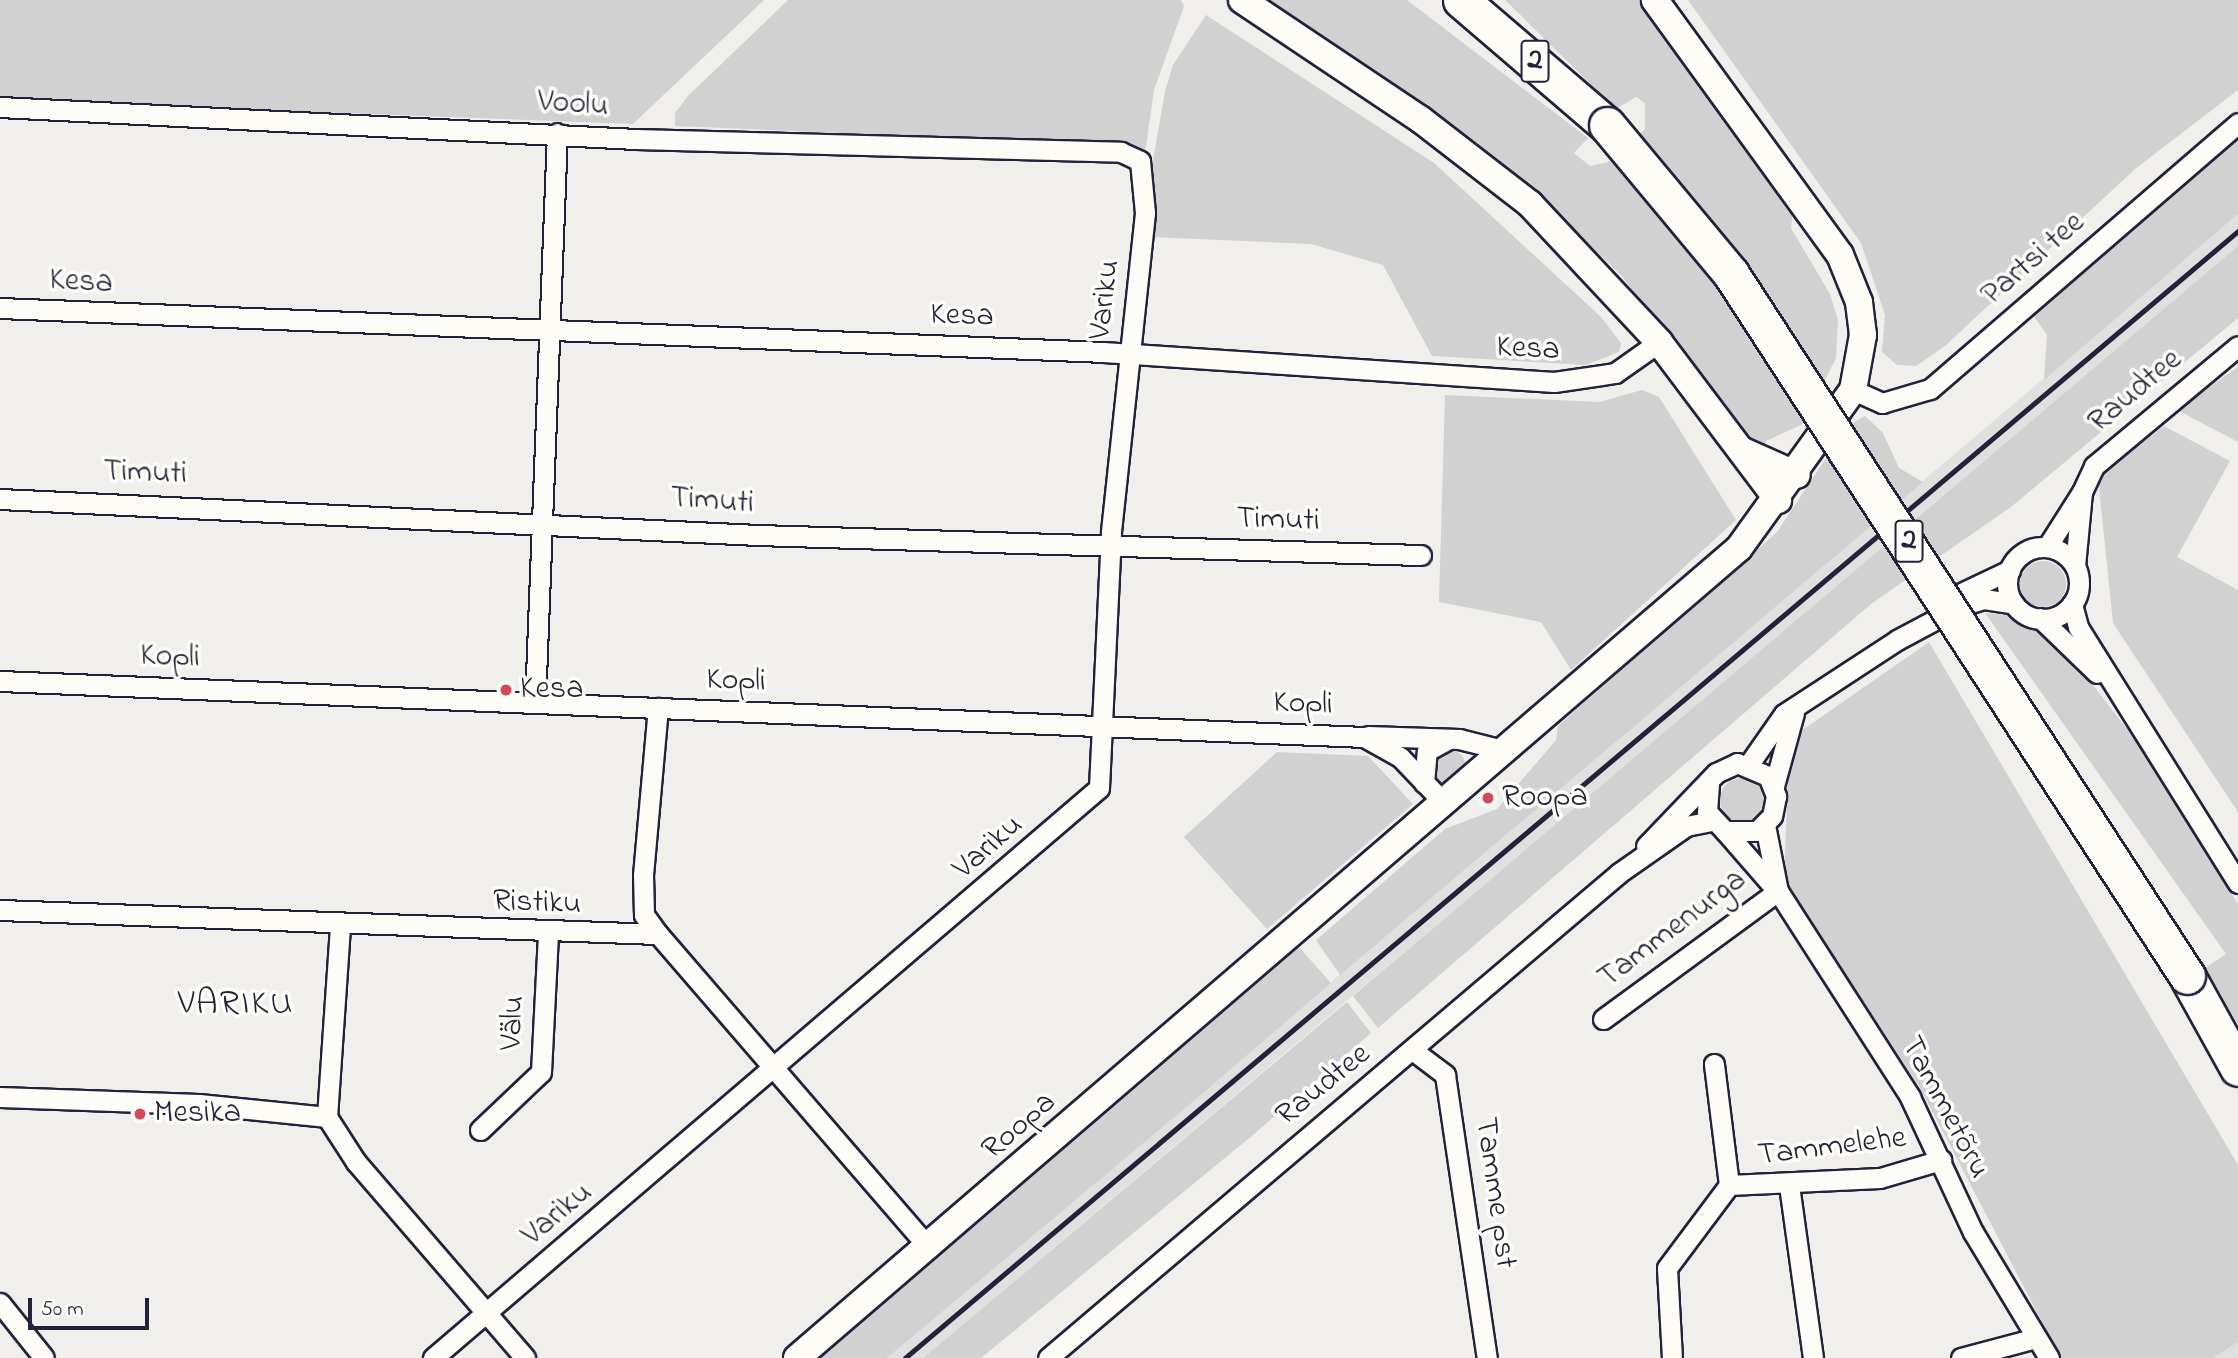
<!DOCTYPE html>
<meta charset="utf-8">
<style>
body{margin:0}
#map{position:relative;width:2238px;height:1358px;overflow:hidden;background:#f0efec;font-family:"Indie Flower",sans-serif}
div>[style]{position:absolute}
.built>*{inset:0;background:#e0e0df}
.green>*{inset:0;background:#d2d1d1}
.round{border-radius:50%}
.roads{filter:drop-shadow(2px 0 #22223b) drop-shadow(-2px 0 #22223b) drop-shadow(0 2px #22223b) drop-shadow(0 -2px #22223b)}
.street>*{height:19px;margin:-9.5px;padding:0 9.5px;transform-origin:9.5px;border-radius:9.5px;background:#fdfcf7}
.street>.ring{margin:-9.5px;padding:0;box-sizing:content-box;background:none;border:19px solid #fdfcf7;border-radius:50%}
.secondary>*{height:26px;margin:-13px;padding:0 13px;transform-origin:13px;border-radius:13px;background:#fdfcf7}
.highway>*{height:35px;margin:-17.5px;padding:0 17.5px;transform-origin:17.5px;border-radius:17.5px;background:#fdfcf7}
.rail>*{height:4.5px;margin:-2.25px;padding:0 2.25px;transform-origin:2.25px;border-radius:2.25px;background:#22223b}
.bridges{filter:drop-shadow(2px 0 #22223b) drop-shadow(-2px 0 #22223b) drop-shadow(0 2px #22223b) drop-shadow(0 -2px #22223b)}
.highway-bridge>*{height:35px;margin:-17.5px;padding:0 17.5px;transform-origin:17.5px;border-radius:17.5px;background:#fdfcf7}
.dots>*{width:19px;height:19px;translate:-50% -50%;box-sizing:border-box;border:4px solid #fdfcf7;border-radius:50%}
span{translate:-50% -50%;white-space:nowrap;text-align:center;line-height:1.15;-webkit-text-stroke:7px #fdfcf7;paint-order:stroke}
.shield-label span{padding:2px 5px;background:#fdfcf7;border:2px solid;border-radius:5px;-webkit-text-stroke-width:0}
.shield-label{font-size:30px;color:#22223b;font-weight:700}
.street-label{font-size:32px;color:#22223b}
.poi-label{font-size:32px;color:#22223b}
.left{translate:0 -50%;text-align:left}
.quarter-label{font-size:35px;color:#22223b;letter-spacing:2px}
.scale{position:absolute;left:28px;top:1298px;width:121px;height:32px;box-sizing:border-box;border:4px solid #22223b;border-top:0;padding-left:9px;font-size:21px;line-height:24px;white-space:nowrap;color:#22223b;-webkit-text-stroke:5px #fdfcf7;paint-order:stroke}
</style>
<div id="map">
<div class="built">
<i style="clip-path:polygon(2238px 214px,2238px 246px,1982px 465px,923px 1358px,887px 1358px)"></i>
<i style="clip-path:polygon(2238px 1342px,2238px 1358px,2213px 1358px)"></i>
</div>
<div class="green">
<i style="clip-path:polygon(0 0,764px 0,633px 124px,0 100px)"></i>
<i style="clip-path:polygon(788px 0,1181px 0,1184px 6px,1154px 90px,1145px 153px,1129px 145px,675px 126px,675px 113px,688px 96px)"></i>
<i style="clip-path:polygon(1264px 0,1407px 0,1588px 138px,1574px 153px,1590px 166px,1608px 162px,1645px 129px,1645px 103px,1636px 97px,1616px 109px,1505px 0,1639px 0,1793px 210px,1791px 228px,1830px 294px,1838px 320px,1836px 358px,1803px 424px,1766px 441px,1764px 450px,1735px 424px,1621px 275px,1520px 178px,1420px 101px)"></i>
<i style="clip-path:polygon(1688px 0,2238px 0,2238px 90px,2135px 169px,1945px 346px,1916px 366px,1897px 365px,1882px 352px,1885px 315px,1861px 243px)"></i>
<i style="clip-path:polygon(1206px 15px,1434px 163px,1601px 317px,1621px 343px,1619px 352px,1586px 365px,1432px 356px,1383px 265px,1311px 244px,1151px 237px,1151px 172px,1165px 91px,1173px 65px)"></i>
<i style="clip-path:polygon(2238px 139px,2238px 214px,2044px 380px,2047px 335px,2030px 311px)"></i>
<i style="clip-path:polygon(2238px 246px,2238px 318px,2011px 507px,1871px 604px,1378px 1028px,1353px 996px)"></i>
<i style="clip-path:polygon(2238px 367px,2238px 442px,2177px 410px)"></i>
<i style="clip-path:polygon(1642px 390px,1659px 397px,1736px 520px,1571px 670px,1541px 622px,1439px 602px,1445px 395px,1599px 402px)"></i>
<i style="clip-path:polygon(1865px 416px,1883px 433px,1899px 468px,1923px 482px,1340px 975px,1316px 940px,1445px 829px,1497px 809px,1556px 740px,1558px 726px,1777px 532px,1848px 425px)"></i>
<i style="clip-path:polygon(2164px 426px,2230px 461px,2177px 557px,2238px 590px,2238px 812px,2113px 623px,2098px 478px)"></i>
<i class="round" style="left:2020px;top:561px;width:46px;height:46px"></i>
<i style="clip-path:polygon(1985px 613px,2013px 616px,2069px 654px,2137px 742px,2238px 904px,2238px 1024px,2202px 970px,2226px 954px)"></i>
<i style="clip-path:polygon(1929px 642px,2238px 1165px,2238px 1342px,2213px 1358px,2061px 1358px,1919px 1086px,1784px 880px,1788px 774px,1801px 731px)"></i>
<i class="round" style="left:1432px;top:750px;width:34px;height:34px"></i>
<i style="clip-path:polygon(1277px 752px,1368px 756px,1413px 804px,1267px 929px,1184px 837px)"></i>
<i class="round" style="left:1720px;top:778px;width:44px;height:44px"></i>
<i style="clip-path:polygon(1299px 947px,1331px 983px,1196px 1099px,887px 1358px,815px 1358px)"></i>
<i style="clip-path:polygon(1347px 1002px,1371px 1033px,1253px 1135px,981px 1358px,923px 1358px)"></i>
</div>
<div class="roads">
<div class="street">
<i style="left:0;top:107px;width:637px;rotate:2.88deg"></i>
<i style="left:636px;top:139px;width:485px;rotate:1.5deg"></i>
<i style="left:1121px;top:152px;width:21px;rotate:25deg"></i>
<i style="left:1140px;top:161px;width:52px;rotate:84.5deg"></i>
<i style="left:1145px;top:213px;width:322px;rotate:96.1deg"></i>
<i style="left:1111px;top:533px;width:255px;rotate:92.7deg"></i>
<i style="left:1099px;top:788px;width:877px;rotate:139.44deg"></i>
<i style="left:0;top:308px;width:1104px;rotate:2.28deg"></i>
<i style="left:1103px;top:352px;width:452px;rotate:3.8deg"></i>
<i style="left:1554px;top:382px;width:62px;rotate:-8.4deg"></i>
<i style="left:1615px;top:373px;width:54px;rotate:-35.2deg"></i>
<i style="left:1853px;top:390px;width:32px;rotate:24deg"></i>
<i style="left:1882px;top:403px;width:50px;rotate:-16.3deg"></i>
<i style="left:1930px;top:389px;width:407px;rotate:-40.8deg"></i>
<i style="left:0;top:499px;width:758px;rotate:2.72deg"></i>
<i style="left:757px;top:535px;width:664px;rotate:1.73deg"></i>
<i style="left:2047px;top:547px;width:65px;rotate:-57.5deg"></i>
<i class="ring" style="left:2007px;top:547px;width:53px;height:53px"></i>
<i style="left:2075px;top:566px;width:74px;rotate:-84.6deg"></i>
<i style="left:2082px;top:492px;width:29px;rotate:-65deg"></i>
<i style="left:2094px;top:466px;width:187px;rotate:-39.8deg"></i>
<i style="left:2072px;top:604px;width:24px;rotate:75deg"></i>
<i style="left:2078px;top:627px;width:302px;rotate:58deg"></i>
<i style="left:1936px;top:605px;width:82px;rotate:-25.3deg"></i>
<i style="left:2040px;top:618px;width:79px;rotate:44deg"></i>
<i style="left:0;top:681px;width:1365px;rotate:2.35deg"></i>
<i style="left:1364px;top:737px;width:41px;rotate:29.1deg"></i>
<i style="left:1400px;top:757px;width:65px;rotate:46.2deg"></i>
<i style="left:535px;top:703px;width:570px;rotate:-87.79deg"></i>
<i style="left:1368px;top:736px;width:91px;rotate:1.9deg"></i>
<i style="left:1459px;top:739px;width:49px;rotate:14deg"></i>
<i style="left:1749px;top:764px;width:61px;rotate:-55deg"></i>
<i style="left:1784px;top:714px;width:135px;rotate:-33.2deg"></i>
<i style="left:1897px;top:640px;width:72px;rotate:-28deg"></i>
<i style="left:1961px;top:606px;width:24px;rotate:-17deg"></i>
<i style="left:1984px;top:599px;width:30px;rotate:9deg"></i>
<i style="left:1424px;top:783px;width:32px;rotate:-85deg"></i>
<i style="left:1427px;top:751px;width:23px;rotate:-29deg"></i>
<i style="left:1774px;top:786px;width:76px;rotate:-74.7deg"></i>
<i style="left:1765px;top:825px;width:67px;rotate:78.9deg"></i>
<i style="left:1778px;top:891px;width:245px;rotate:57.3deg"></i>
<i style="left:1910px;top:1097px;width:149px;rotate:65deg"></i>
<i style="left:1973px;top:1232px;width:147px;rotate:58.9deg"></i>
<i style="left:1725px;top:831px;width:72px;rotate:49deg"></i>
<i style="left:1646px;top:846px;width:101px;rotate:-46.2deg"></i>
<i style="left:1716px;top:773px;width:23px;rotate:-25deg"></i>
<i style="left:1737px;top:763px;width:34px;rotate:23deg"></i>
<i style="left:1768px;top:776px;width:22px;rotate:68deg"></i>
<i style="left:1776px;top:796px;width:20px;rotate:101deg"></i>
<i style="left:1772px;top:816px;width:21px;rotate:135deg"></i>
<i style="left:1757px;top:831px;width:32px;rotate:180deg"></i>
<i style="left:1725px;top:831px;width:26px;rotate:-133deg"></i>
<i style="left:1707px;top:812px;width:30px;rotate:-86deg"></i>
<i style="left:0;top:910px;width:658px;rotate:2.09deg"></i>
<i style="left:658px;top:934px;width:415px;rotate:49.2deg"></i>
<i style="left:658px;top:934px;width:24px;rotate:-126deg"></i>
<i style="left:644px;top:915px;width:40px;rotate:-91.4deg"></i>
<i style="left:643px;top:875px;width:168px;rotate:-84.9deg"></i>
<i style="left:1603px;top:1019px;width:217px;rotate:-36.2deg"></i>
<i style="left:1415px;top:1052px;width:38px;rotate:37deg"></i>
<i style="left:1445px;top:1075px;width:286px;rotate:81.6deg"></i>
<i style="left:0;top:1097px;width:199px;rotate:2deg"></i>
<i style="left:199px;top:1104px;width:129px;rotate:5.8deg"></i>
<i style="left:327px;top:1117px;width:54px;rotate:57.2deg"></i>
<i style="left:356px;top:1162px;width:259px;rotate:49.2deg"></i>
<i style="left:327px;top:1117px;width:191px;rotate:-86.1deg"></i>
<i style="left:480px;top:1130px;width:84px;rotate:-43.6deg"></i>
<i style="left:541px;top:1072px;width:137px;rotate:-87.1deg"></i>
<i style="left:1729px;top:1185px;width:151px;rotate:-2.7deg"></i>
<i style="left:1880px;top:1178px;width:64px;rotate:-16.4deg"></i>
<i style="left:1789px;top:1185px;width:175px;rotate:82.1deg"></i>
<i style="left:0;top:1303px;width:70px;rotate:51.3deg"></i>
<i style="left:1048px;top:1358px;width:749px;rotate:-40.34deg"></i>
<i style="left:1619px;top:873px;width:82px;rotate:-35deg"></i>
<i style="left:1686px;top:826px;width:26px;rotate:-11deg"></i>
<i style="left:1672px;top:1358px;width:90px;rotate:-93.2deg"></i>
<i style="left:1667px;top:1268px;width:104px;rotate:-53.2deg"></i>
<i style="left:1729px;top:1185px;width:122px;rotate:-97.1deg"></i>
<i style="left:1961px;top:1358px;width:78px;rotate:-14.9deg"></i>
</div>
<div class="secondary">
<i style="left:1242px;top:0;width:214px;rotate:33.8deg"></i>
<i style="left:1420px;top:119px;width:139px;rotate:37.7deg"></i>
<i style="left:1530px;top:204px;width:189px;rotate:46.9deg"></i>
<i style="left:1659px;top:342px;width:198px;rotate:53deg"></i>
<i style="left:1741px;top:450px;width:61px;rotate:24.1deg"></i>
<i style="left:797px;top:1358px;width:1242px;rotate:-40.69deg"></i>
<i style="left:1739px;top:548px;width:195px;rotate:-54.2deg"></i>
<i style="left:1853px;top:390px;width:56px;rotate:-79.7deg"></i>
<i style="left:1863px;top:335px;width:33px;rotate:-97deg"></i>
<i style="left:1859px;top:302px;width:51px;rotate:-112deg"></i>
<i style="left:1840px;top:255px;width:315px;rotate:-126deg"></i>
</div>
<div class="highway">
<i style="left:1461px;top:0;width:192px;rotate:40.6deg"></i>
<i style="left:2187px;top:976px;width:105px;rotate:61deg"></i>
</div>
</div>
<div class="rail">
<i style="left:905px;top:1358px;width:1746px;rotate:-40.21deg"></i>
</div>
<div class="bridges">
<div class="highway-bridge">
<i style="left:1607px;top:125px;width:194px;rotate:50.2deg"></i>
<i style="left:1731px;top:274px;width:837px;rotate:56.99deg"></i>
</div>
</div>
<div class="dots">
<i style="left:506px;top:690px;background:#d1495b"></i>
<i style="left:1488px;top:798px;background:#d1495b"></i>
<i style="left:140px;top:1114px;background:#d1495b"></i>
</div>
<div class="shield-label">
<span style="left:1535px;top:61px">2</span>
<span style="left:1909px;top:541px">2</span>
</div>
<div class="street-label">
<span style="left:573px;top:105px;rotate:4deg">Voolu</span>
<span style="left:2034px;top:260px;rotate:-41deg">Partsi tee</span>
<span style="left:81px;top:283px;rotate:3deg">Kesa</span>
<span style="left:1106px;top:300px;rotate:-83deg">Variku</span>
<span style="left:962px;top:317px;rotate:2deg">Kesa</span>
<span style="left:1528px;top:350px;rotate:3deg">Kesa</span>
<span style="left:2136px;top:392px;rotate:-40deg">Raudtee</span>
<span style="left:145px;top:474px;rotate:2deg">Timuti</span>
<span style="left:712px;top:502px;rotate:4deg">Timuti</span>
<span style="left:1278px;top:521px;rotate:2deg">Timuti</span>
<span style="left:170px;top:658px;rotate:2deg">Kopli</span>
<span style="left:736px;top:682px;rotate:2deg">Kopli</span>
<span style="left:1303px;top:705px;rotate:2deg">Kopli</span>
<span style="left:989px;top:848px;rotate:-41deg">Variku</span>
<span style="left:537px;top:904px;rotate:2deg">Ristiku</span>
<span style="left:1673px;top:930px;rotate:-37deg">Tammenurga</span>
<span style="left:514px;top:1023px;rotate:-87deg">Välu</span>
<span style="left:1324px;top:1086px;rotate:-39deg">Raudtee</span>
<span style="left:1944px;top:1108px;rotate:62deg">Tammetõru</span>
<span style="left:1020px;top:1127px;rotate:-41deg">Roopa</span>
<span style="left:1832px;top:1148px;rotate:-7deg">Tammelehe</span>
<span style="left:1494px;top:1193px;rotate:82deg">Tamme pst</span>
<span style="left:558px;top:1215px;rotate:-40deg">Variku</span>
</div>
<div class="poi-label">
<span class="left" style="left:520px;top:690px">Kesa</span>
<span class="left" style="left:1502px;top:798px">Roopa</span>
<span class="left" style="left:154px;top:1114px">Mesika</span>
</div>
<div class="quarter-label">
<span style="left:236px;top:1005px">VARIKU</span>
</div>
<div class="scale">50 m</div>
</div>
